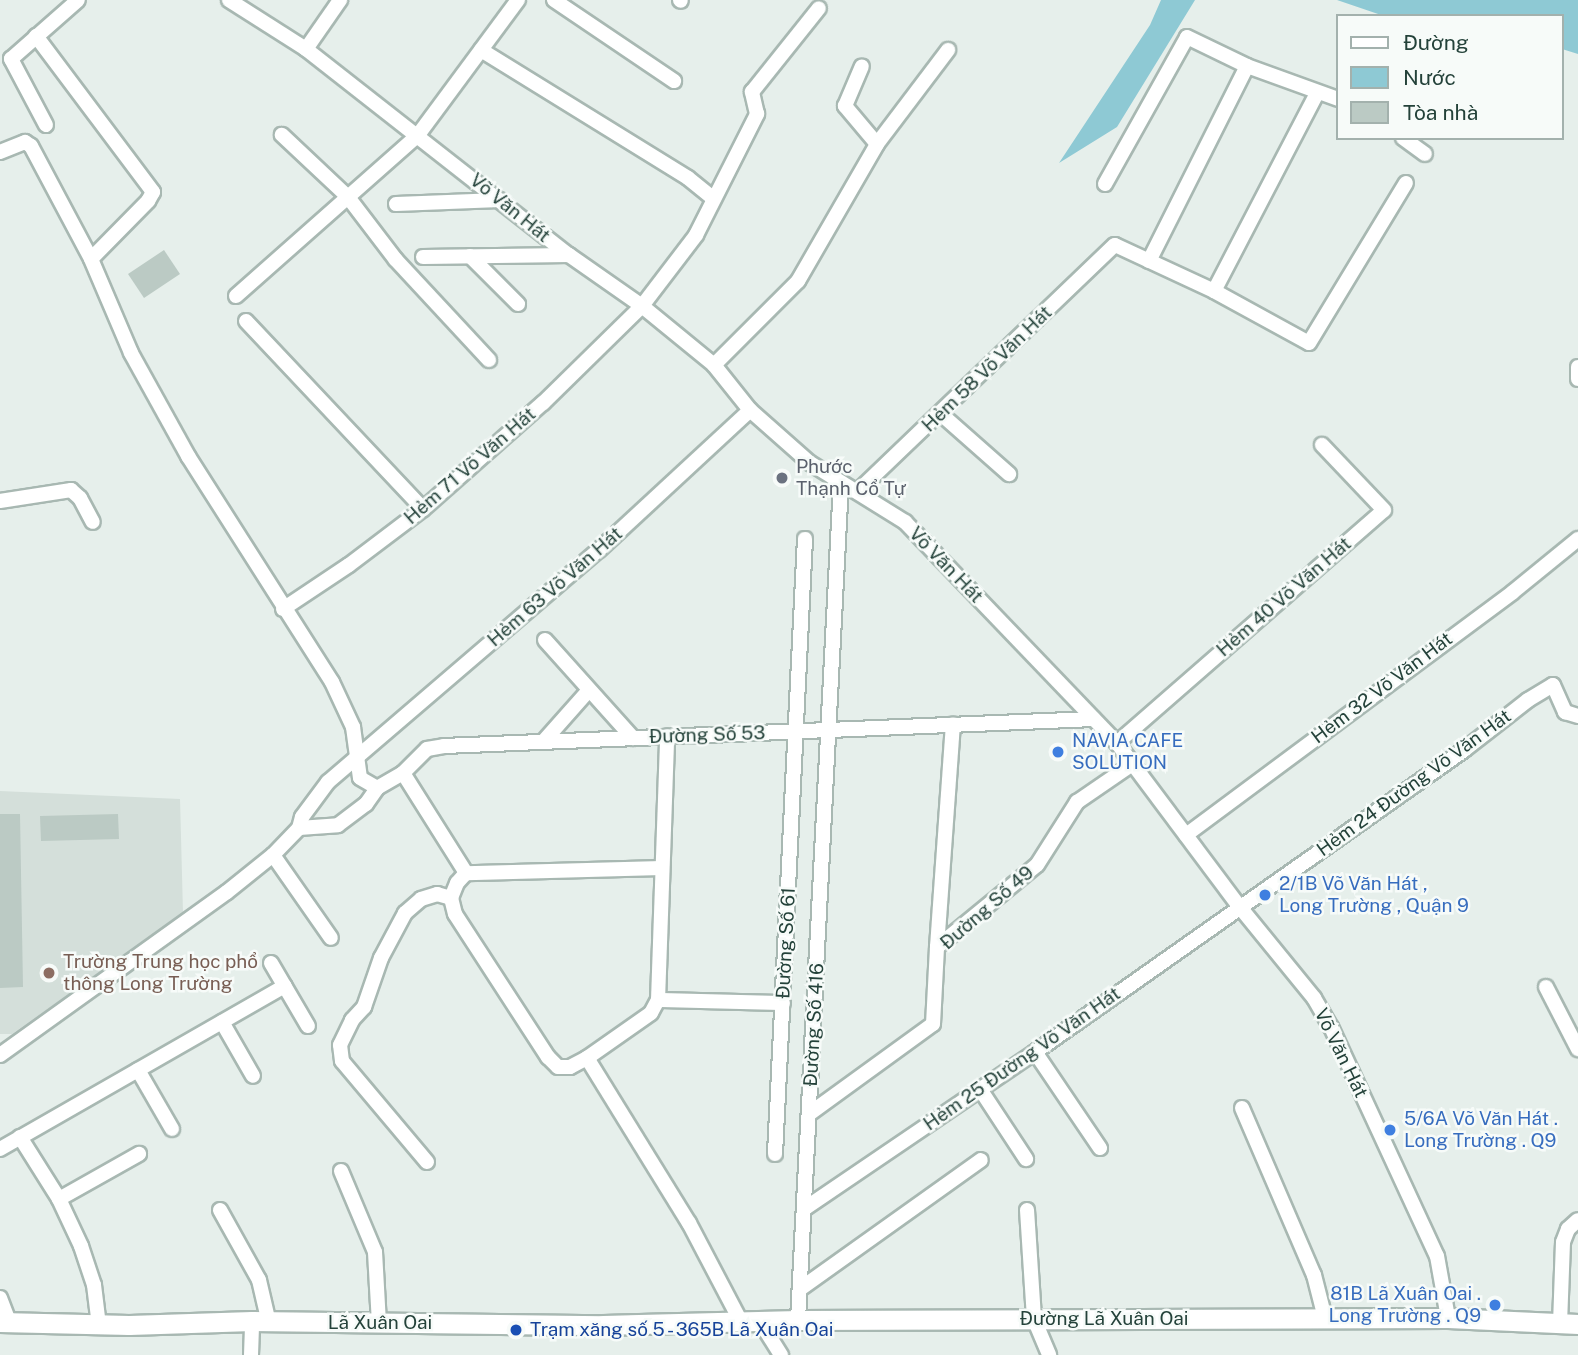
<!DOCTYPE html>
<meta charset="utf-8">
<style>
body{margin:0}
#map{position:relative;width:1578px;height:1355px;overflow:hidden;background:#e6efeb;font-family:"Public Sans",sans-serif}
div>[style]{position:absolute}
.built>*{inset:0;background:#d4dfda}
.water>*{inset:0;background:#8ec9d4}
.building>*{inset:0;background:#bbcac4}
.roads{filter:drop-shadow(2px 0 #a8b8b2) drop-shadow(-2px 0 #a8b8b2) drop-shadow(0 2px #a8b8b2) drop-shadow(0 -2px #a8b8b2)}
.street>*{height:14px;margin:-7px;padding:0 7px;transform-origin:7px;border-radius:7px;background:#fff}
.secondary>*{height:19px;margin:-9.5px;padding:0 9.5px;transform-origin:9.5px;border-radius:9.5px;background:#fff}
.dots>*{width:19px;height:19px;translate:-50% -50%;box-sizing:border-box;border:4px solid #f7fbf9;border-radius:50%}
span{translate:-50% -50%;white-space:nowrap;text-align:center;line-height:1.15;-webkit-text-stroke:5px #f7fbf9;paint-order:stroke}
.street-label{font-size:19px;color:#24423a}
.worship-label{font-size:19px;color:#5b616d}
.left{translate:0 -50%;text-align:left}
.shop-label{font-size:19px;color:#366cbe}
.right{translate:-100% -50%;text-align:right}
.education-label{font-size:19px;color:#785e54}
.transit-label{font-size:19px;color:#164399}
.legend{position:absolute;left:1336px;top:14px;width:228px;height:126px;box-sizing:border-box;background:#f7fbf9;border:2px solid #a3b1ad;margin:0;padding:9px 12px;list-style:none;font-size:21px;color:#24423a}
.legend li{display:flex;align-items:center;gap:14px;height:35px}
.legend b{width:35px;border:2px solid #a3b1ad}
</style>
<div id="map">
<div class="built">
<i style="clip-path:polygon(0 791px,180px 799px,183px 913px,12px 1034px,0 1034px)"></i>
</div>
<div class="water">
<i style="clip-path:polygon(1161px 0,1195px 0,1117px 127px,1059px 163px,1150px 25px)"></i>
<i style="clip-path:polygon(1337px 0,1578px 0,1578px 54px,1562px 49px,1562px 16px,1384px 16px)"></i>
</div>
<div class="building">
<i style="clip-path:polygon(164px 250px,180px 274px,144px 298px,128px 274px)"></i>
<i style="clip-path:polygon(0 814px,20px 814px,23px 987px,0 988px)"></i>
<i style="clip-path:polygon(118px 814px,119px 839px,41px 841px,40px 816px)"></i>
</div>
<div class="roads">
<div class="street">
<i style="left:229px;top:0;width:91px;rotate:32.5deg"></i>
<i style="left:306px;top:49px;width:334px;rotate:38.1deg"></i>
<i style="left:569px;top:255px;width:89px;rotate:34.9deg"></i>
<i style="left:642px;top:306px;width:93px;rotate:39.3deg"></i>
<i style="left:714px;top:365px;width:58px;rotate:51.3deg"></i>
<i style="left:750px;top:410px;width:80px;rotate:41.5deg"></i>
<i style="left:810px;top:463px;width:112px;rotate:31.8deg"></i>
<i style="left:905px;top:522px;width:306px;rotate:46.2deg"></i>
<i style="left:1117px;top:743px;width:204px;rotate:53.2deg"></i>
<i style="left:1239px;top:906px;width:119px;rotate:50.8deg"></i>
<i style="left:1314px;top:998px;width:34px;rotate:60deg"></i>
<i style="left:1331px;top:1027px;width:252px;rotate:65.2deg"></i>
<i style="left:1437px;top:1256px;width:63px;rotate:79.9deg"></i>
<i style="left:554px;top:0;width:145px;rotate:34deg"></i>
<i style="left:680px;top:0;width:1px;rotate:45deg"></i>
<i style="left:36px;top:36px;width:195px;rotate:53.1deg"></i>
<i style="left:153px;top:192px;width:10px;rotate:119deg"></i>
<i style="left:148px;top:201px;width:81px;rotate:134.5deg"></i>
<i style="left:306px;top:49px;width:60px;rotate:-55.2deg"></i>
<i style="left:481px;top:50px;width:243px;rotate:31.7deg"></i>
<i style="left:688px;top:178px;width:33px;rotate:39deg"></i>
<i style="left:46px;top:125px;width:75px;rotate:-117.9deg"></i>
<i style="left:11px;top:59px;width:89px;rotate:-41.4deg"></i>
<i style="left:1403px;top:138px;width:27px;rotate:36deg"></i>
<i style="left:877px;top:144px;width:118px;rotate:-52.9deg"></i>
<i style="left:0;top:152px;width:27px;rotate:-22deg"></i>
<i style="left:25px;top:142px;width:7px;rotate:34deg"></i>
<i style="left:31px;top:146px;width:128px;rotate:62deg"></i>
<i style="left:91px;top:259px;width:102px;rotate:66.9deg"></i>
<i style="left:131px;top:353px;width:118px;rotate:61deg"></i>
<i style="left:188px;top:456px;width:268px;rotate:57.5deg"></i>
<i style="left:332px;top:682px;width:50px;rotate:65deg"></i>
<i style="left:353px;top:727px;width:51px;rotate:82.2deg"></i>
<i style="left:360px;top:778px;width:20px;rotate:30deg"></i>
<i style="left:377px;top:788px;width:30px;rotate:-30deg"></i>
<i style="left:403px;top:773px;width:34px;rotate:-45deg"></i>
<i style="left:427px;top:749px;width:17px;rotate:-10deg"></i>
<i style="left:444px;top:746px;width:650px;rotate:-2.38deg"></i>
<i style="left:1105px;top:184px;width:168px;rotate:-60.8deg"></i>
<i style="left:1187px;top:37px;width:67px;rotate:25.8deg"></i>
<i style="left:1247px;top:66px;width:97px;rotate:19.9deg"></i>
<i style="left:396px;top:204px;width:104px;rotate:-2.2deg"></i>
<i style="left:470px;top:256px;width:68px;rotate:45deg"></i>
<i style="left:423px;top:257px;width:146px;rotate:-0.8deg"></i>
<i style="left:1149px;top:261px;width:218px;rotate:-63.3deg"></i>
<i style="left:1214px;top:291px;width:223px;rotate:-62.5deg"></i>
<i style="left:236px;top:296px;width:149px;rotate:-41.5deg"></i>
<i style="left:348px;top:197px;width:91px;rotate:-136.8deg"></i>
<i style="left:246px;top:321px;width:258px;rotate:46.7deg"></i>
<i style="left:489px;top:360px;width:137px;rotate:-132.9deg"></i>
<i style="left:396px;top:260px;width:79px;rotate:-127.3deg"></i>
<i style="left:348px;top:197px;width:94px;rotate:-41.5deg"></i>
<i style="left:418px;top:135px;width:168px;rotate:-53.5deg"></i>
<i style="left:714px;top:365px;width:119px;rotate:-45deg"></i>
<i style="left:798px;top:281px;width:158px;rotate:-60deg"></i>
<i style="left:877px;top:144px;width:50px;rotate:-130.1deg"></i>
<i style="left:845px;top:106px;width:43px;rotate:-67deg"></i>
<i style="left:1578px;top:367px;width:12px;rotate:90deg"></i>
<i style="left:941px;top:414px;width:91px;rotate:41.4deg"></i>
<i style="left:857px;top:492px;width:357px;rotate:-43.8deg"></i>
<i style="left:1115px;top:245px;width:109px;rotate:24.9deg"></i>
<i style="left:1214px;top:291px;width:108px;rotate:28.7deg"></i>
<i style="left:1309px;top:343px;width:187px;rotate:-58.8deg"></i>
<i style="left:0;top:501px;width:72px;rotate:-8.8deg"></i>
<i style="left:71px;top:490px;width:12px;rotate:42deg"></i>
<i style="left:80px;top:498px;width:27px;rotate:62deg"></i>
<i style="left:283px;top:609px;width:79px;rotate:-33.7deg"></i>
<i style="left:349px;top:565px;width:93px;rotate:-37.1deg"></i>
<i style="left:423px;top:509px;width:160px;rotate:-41.5deg"></i>
<i style="left:543px;top:403px;width:139px;rotate:-44.4deg"></i>
<i style="left:642px;top:306px;width:89px;rotate:-52.7deg"></i>
<i style="left:696px;top:235px;width:136px;rotate:-63.2deg"></i>
<i style="left:757px;top:114px;width:23px;rotate:-103deg"></i>
<i style="left:752px;top:92px;width:107px;rotate:-51.4deg"></i>
<i style="left:545px;top:640px;width:132px;rotate:48.1deg"></i>
<i style="left:543px;top:742px;width:69px;rotate:-48.5deg"></i>
<i style="left:1117px;top:743px;width:354px;rotate:-41.1deg"></i>
<i style="left:1384px;top:510px;width:90px;rotate:-133.6deg"></i>
<i style="left:403px;top:773px;width:118px;rotate:57.8deg"></i>
<i style="left:299px;top:828px;width:11px;rotate:-75deg"></i>
<i style="left:302px;top:817px;width:44px;rotate:-53.4deg"></i>
<i style="left:328px;top:782px;width:357px;rotate:-40.6deg"></i>
<i style="left:599px;top:550px;width:206px;rotate:-42.8deg"></i>
<i style="left:1186px;top:835px;width:407px;rotate:-36.6deg"></i>
<i style="left:1513px;top:592px;width:84px;rotate:-39.2deg"></i>
<i style="left:273px;top:855px;width:101px;rotate:55.1deg"></i>
<i style="left:662px;top:868px;width:196px;rotate:178.5deg"></i>
<i style="left:466px;top:873px;width:13px;rotate:132deg"></i>
<i style="left:457px;top:883px;width:16px;rotate:112deg"></i>
<i style="left:451px;top:898px;width:16px;rotate:76deg"></i>
<i style="left:455px;top:914px;width:171px;rotate:57deg"></i>
<i style="left:548px;top:1057px;width:14px;rotate:45deg"></i>
<i style="left:558px;top:1067px;width:12px"></i>
<i style="left:570px;top:1067px;width:19px;rotate:-28deg"></i>
<i style="left:587px;top:1058px;width:78px;rotate:-35.1deg"></i>
<i style="left:651px;top:1013px;width:15px;rotate:-62deg"></i>
<i style="left:658px;top:1000px;width:264px;rotate:-88deg"></i>
<i style="left:937px;top:947px;width:223px;rotate:-85.9deg"></i>
<i style="left:271px;top:963px;width:73px;rotate:59.6deg"></i>
<i style="left:1546px;top:987px;width:70px;rotate:62.7deg"></i>
<i style="left:658px;top:1000px;width:125px;rotate:1.4deg"></i>
<i style="left:222px;top:1022px;width:62px;rotate:60.1deg"></i>
<i style="left:1035px;top:1052px;width:116px;rotate:55.9deg"></i>
<i style="left:0;top:1055px;width:279px;rotate:-35.7deg"></i>
<i style="left:227px;top:892px;width:59px;rotate:-38.8deg"></i>
<i style="left:273px;top:855px;width:37px;rotate:-46deg"></i>
<i style="left:299px;top:828px;width:39px;rotate:-4deg"></i>
<i style="left:338px;top:825px;width:35px;rotate:-37deg"></i>
<i style="left:366px;top:804px;width:19px;rotate:-55deg"></i>
<i style="left:587px;top:1058px;width:194px;rotate:58.3deg"></i>
<i style="left:689px;top:1223px;width:112px;rotate:62.3deg"></i>
<i style="left:138px;top:1070px;width:68px;rotate:60deg"></i>
<i style="left:980px;top:1089px;width:84px;rotate:56.7deg"></i>
<i style="left:1242px;top:1108px;width:182px;rotate:66.7deg"></i>
<i style="left:1314px;top:1275px;width:44px;rotate:75.7deg"></i>
<i style="left:809px;top:1114px;width:153px;rotate:-36deg"></i>
<i style="left:933px;top:1024px;width:77px;rotate:-87deg"></i>
<i style="left:937px;top:947px;width:129px;rotate:-39.4deg"></i>
<i style="left:1037px;top:865px;width:75px;rotate:-57.6deg"></i>
<i style="left:1077px;top:802px;width:69px;rotate:-34.4deg"></i>
<i style="left:20px;top:1137px;width:73px;rotate:57.8deg"></i>
<i style="left:59px;top:1199px;width:52px;rotate:64.9deg"></i>
<i style="left:81px;top:1246px;width:41px;rotate:71.6deg"></i>
<i style="left:94px;top:1285px;width:39px;rotate:83deg"></i>
<i style="left:0;top:1149px;width:328px;rotate:-29.8deg"></i>
<i style="left:775px;top:1154px;width:616px;rotate:-87.21deg"></i>
<i style="left:427px;top:1162px;width:132px;rotate:-130.1deg"></i>
<i style="left:342px;top:1061px;width:16px;rotate:-97deg"></i>
<i style="left:340px;top:1045px;width:28px;rotate:-64deg"></i>
<i style="left:352px;top:1020px;width:18px;rotate:-47deg"></i>
<i style="left:364px;top:1007px;width:52px;rotate:-70.9deg"></i>
<i style="left:381px;top:958px;width:51px;rotate:-61.9deg"></i>
<i style="left:405px;top:913px;width:21px;rotate:-41deg"></i>
<i style="left:421px;top:899px;width:17px;rotate:-17deg"></i>
<i style="left:437px;top:894px;width:15px;rotate:16deg"></i>
<i style="left:341px;top:1171px;width:88px;rotate:67.2deg"></i>
<i style="left:375px;top:1252px;width:72px;rotate:86.8deg"></i>
<i style="left:59px;top:1199px;width:92px;rotate:-29.4deg"></i>
<i style="left:804px;top:1209px;width:279px;rotate:-34.2deg"></i>
<i style="left:1035px;top:1052px;width:525px;rotate:-35.14deg"></i>
<i style="left:1464px;top:750px;width:81px;rotate:-38deg"></i>
<i style="left:1528px;top:700px;width:29px;rotate:-31deg"></i>
<i style="left:1553px;top:685px;width:30px;rotate:66deg"></i>
<i style="left:1565px;top:712px;width:14px;rotate:17deg"></i>
<i style="left:220px;top:1210px;width:80px;rotate:60.9deg"></i>
<i style="left:259px;top:1280px;width:44px;rotate:76.9deg"></i>
<i style="left:1027px;top:1210px;width:109px;rotate:86.3deg"></i>
<i style="left:1034px;top:1319px;width:39px;rotate:67deg"></i>
<i style="left:800px;top:1289px;width:222px;rotate:-35.5deg"></i>
<i style="left:0;top:1298px;width:26px;rotate:69deg"></i>
<i style="left:798px;top:1320px;width:837px;rotate:-87.06deg"></i>
<i style="left:761px;top:1323px;width:38px;rotate:58deg"></i>
<i style="left:1560px;top:1324px;width:82px;rotate:-87.9deg"></i>
<i style="left:1563px;top:1242px;width:14px;rotate:-69deg"></i>
<i style="left:1568px;top:1229px;width:13px;rotate:-42deg"></i>
<i style="left:251px;top:1355px;width:34px;rotate:-88deg"></i>
</div>
<div class="secondary">
<i style="left:0;top:1322px;width:129px;rotate:1.3deg"></i>
<i style="left:129px;top:1325px;width:123px;rotate:-1.9deg"></i>
<i style="left:252px;top:1321px;width:351px;rotate:0.7deg"></i>
<i style="left:603px;top:1325px;width:195px;rotate:-1.5deg"></i>
<i style="left:798px;top:1320px;width:650px;rotate:-0.18deg"></i>
<i style="left:1448px;top:1318px;width:130px;rotate:2.6deg"></i>
</div>
</div>
<div class="dots">
<i style="left:782px;top:478px;background:#6b7280"></i>
<i style="left:1058px;top:752px;background:#3f7fe0"></i>
<i style="left:1265px;top:895px;background:#3f7fe0"></i>
<i style="left:49px;top:973px;background:#8d6e63"></i>
<i style="left:1390px;top:1130px;background:#3f7fe0"></i>
<i style="left:1495px;top:1305px;background:#3f7fe0"></i>
<i style="left:516px;top:1330px;background:#1a4fb4"></i>
</div>
<div class="street-label">
<span style="left:510px;top:208px;rotate:39deg">Võ Văn Hát</span>
<span style="left:987px;top:369px;rotate:-44deg">Hẻm 58 Võ Văn Hát</span>
<span style="left:470px;top:466px;rotate:-41deg">Hẻm 71 Võ Văn Hát</span>
<span style="left:946px;top:565px;rotate:46deg">Võ Văn Hát</span>
<span style="left:555px;top:587px;rotate:-41deg">Hẻm 63 Võ Văn Hát</span>
<span style="left:1284px;top:597px;rotate:-41deg">Hẻm 40 Võ Văn Hát</span>
<span style="left:1382px;top:688px;rotate:-37deg">Hẻm 32 Võ Văn Hát</span>
<span style="left:707px;top:735px;rotate:-2deg">Đường Số 53</span>
<span style="left:1414px;top:783px;rotate:-36deg">Hẻm 24 Đường Võ Văn Hát</span>
<span style="left:987px;top:908px;rotate:-41deg">Đường Số 49</span>
<span style="left:786px;top:943px;rotate:-87deg">Đường Số 61</span>
<span style="left:814px;top:1025px;rotate:-87deg">Đường Số 416</span>
<span style="left:1341px;top:1053px;rotate:64deg">Võ Văn Hát</span>
<span style="left:1022px;top:1059px;rotate:-35deg">Hẻm 25 Đường Võ Văn Hát</span>
<span style="left:1104px;top:1319px">Đường Lã Xuân Oai</span>
<span style="left:380px;top:1323px">Lã Xuân Oai</span>
</div>
<div class="worship-label">
<span class="left" style="left:796px;top:478px">Phước<br>Thạnh Cổ Tự</span>
</div>
<div class="shop-label">
<span class="left" style="left:1072px;top:752px">NAVIA CAFE<br>SOLUTION</span>
<span class="left" style="left:1279px;top:895px">2/1B Võ Văn Hát ,<br>Long Trường , Quận 9</span>
<span class="left" style="left:1404px;top:1130px">5/6A Võ Văn Hát .<br>Long Trường . Q9</span>
<span class="right" style="left:1481px;top:1305px">81B Lã Xuân Oai .<br>Long Trường . Q9</span>
</div>
<div class="education-label">
<span class="left" style="left:63px;top:973px">Trường Trung học phổ<br>thông Long Trường</span>
</div>
<div class="transit-label">
<span class="left" style="left:530px;top:1330px">Trạm xăng số 5 - 365B Lã Xuân Oai</span>
</div>
<ul class="legend">
<li><b style="height:9px;background:#fff"></b>Đường</li>
<li><b style="height:19px;background:#8ec9d4"></b>Nước</li>
<li><b style="height:19px;background:#bbcac4"></b>Tòa nhà</li>
</ul>
</div>
